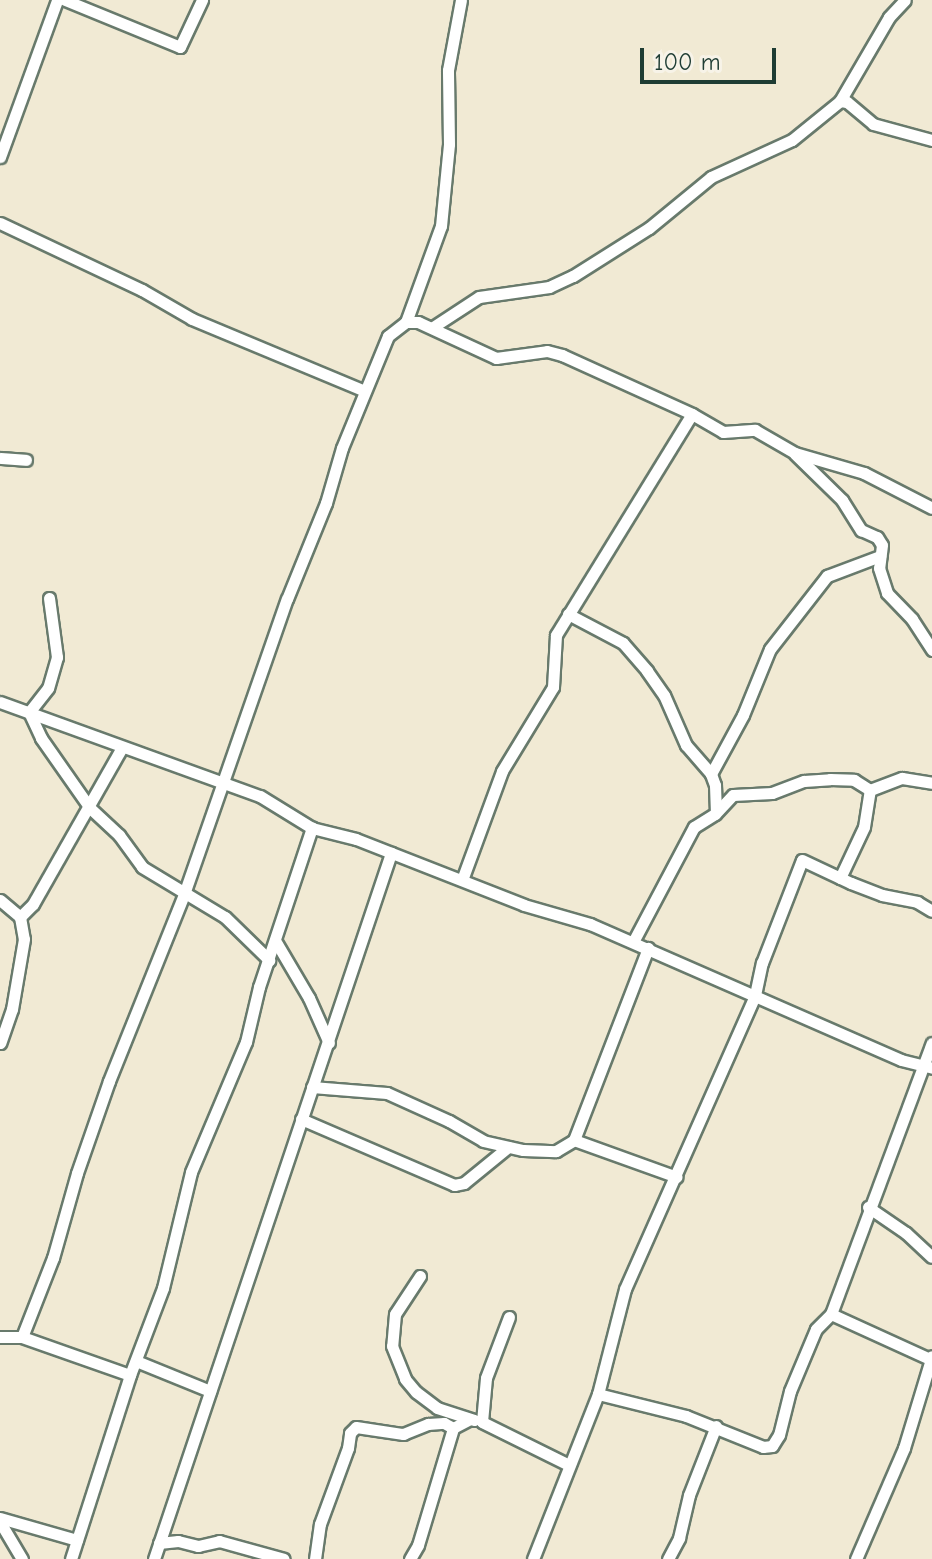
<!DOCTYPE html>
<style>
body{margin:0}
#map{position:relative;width:932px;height:1559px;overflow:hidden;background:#f1ead4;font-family:"Comic Neue",sans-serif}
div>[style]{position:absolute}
.roads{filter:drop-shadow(2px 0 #687a6c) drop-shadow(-2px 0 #687a6c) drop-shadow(0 2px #687a6c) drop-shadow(0 -2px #687a6c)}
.minor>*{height:11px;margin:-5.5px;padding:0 5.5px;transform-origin:5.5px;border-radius:5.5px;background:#fff}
span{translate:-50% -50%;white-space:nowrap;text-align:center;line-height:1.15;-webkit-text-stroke:8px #f7f3e8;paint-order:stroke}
.scale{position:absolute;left:640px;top:48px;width:136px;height:36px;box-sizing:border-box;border:4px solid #1f3d34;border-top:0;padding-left:10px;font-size:24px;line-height:28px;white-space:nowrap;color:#1f3d34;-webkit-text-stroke:6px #f7f3e8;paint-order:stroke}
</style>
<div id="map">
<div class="roads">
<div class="minor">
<i style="left:65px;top:0;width:124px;rotate:22.2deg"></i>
<i style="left:180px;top:47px;width:52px;rotate:-64.9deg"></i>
<i style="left:840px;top:101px;width:7px;rotate:8deg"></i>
<i style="left:847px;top:102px;width:34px;rotate:40deg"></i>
<i style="left:873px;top:124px;width:61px;rotate:15.2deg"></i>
<i style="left:0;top:157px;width:167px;rotate:-70deg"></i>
<i style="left:0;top:223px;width:157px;rotate:25.3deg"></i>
<i style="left:142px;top:290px;width:58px;rotate:30.1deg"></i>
<i style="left:192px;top:319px;width:187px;rotate:22.6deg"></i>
<i style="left:406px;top:322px;width:102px;rotate:-70deg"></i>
<i style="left:441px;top:226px;width:82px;rotate:-84.4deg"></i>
<i style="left:449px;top:144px;width:74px;rotate:-90.8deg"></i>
<i style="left:448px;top:70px;width:71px;rotate:-79.5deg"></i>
<i style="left:433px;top:327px;width:55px;rotate:-33.1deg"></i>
<i style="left:479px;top:297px;width:71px;rotate:-8.1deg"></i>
<i style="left:549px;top:287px;width:26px;rotate:-25deg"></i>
<i style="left:573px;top:276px;width:90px;rotate:-32.3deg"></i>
<i style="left:649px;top:228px;width:80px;rotate:-39.4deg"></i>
<i style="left:711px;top:177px;width:89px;rotate:-24.6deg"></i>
<i style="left:792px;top:140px;width:62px;rotate:-39.1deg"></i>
<i style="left:840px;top:101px;width:97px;rotate:-59.7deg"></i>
<i style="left:889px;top:17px;width:23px;rotate:-47deg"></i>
<i style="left:795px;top:454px;width:66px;rotate:44.4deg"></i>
<i style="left:842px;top:500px;width:36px;rotate:58deg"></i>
<i style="left:861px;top:530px;width:17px;rotate:24deg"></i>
<i style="left:877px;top:537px;width:9px;rotate:58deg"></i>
<i style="left:882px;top:545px;width:23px;rotate:97deg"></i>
<i style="left:879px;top:568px;width:26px;rotate:72deg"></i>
<i style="left:887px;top:593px;width:36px;rotate:46deg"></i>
<i style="left:912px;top:619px;width:37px;rotate:57deg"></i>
<i style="left:0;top:458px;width:26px;rotate:4deg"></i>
<i style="left:49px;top:598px;width:60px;rotate:82.3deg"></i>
<i style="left:57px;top:657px;width:32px;rotate:106deg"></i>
<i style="left:48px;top:688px;width:31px;rotate:128deg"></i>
<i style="left:29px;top:712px;width:29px;rotate:65deg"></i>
<i style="left:41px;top:738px;width:85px;rotate:55deg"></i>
<i style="left:90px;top:808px;width:40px;rotate:43deg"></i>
<i style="left:119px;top:835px;width:39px;rotate:54deg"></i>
<i style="left:142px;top:867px;width:97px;rotate:31.1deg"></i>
<i style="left:225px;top:917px;width:62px;rotate:44.3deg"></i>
<i style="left:568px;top:614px;width:62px;rotate:27.8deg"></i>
<i style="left:623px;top:643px;width:37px;rotate:49deg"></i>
<i style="left:647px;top:671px;width:29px;rotate:55deg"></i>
<i style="left:664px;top:695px;width:55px;rotate:66.3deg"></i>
<i style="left:686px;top:745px;width:38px;rotate:49deg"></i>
<i style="left:711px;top:774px;width:12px;rotate:70deg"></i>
<i style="left:715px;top:785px;width:25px;rotate:88deg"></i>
<i style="left:0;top:702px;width:276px;rotate:19.9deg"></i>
<i style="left:260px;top:796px;width:61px;rotate:31.6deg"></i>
<i style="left:312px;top:828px;width:45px;rotate:14deg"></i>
<i style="left:356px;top:839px;width:180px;rotate:21.4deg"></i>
<i style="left:524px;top:905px;width:69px;rotate:16.1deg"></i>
<i style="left:590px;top:924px;width:339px;rotate:23.6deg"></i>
<i style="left:901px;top:1060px;width:32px;rotate:14deg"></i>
<i style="left:711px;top:774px;width:67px;rotate:-61.5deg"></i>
<i style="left:743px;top:715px;width:71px;rotate:-67.8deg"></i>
<i style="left:770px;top:649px;width:93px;rotate:-52deg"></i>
<i style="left:827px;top:576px;width:57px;rotate:-20.7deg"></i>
<i style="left:870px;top:790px;width:34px;rotate:-21deg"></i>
<i style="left:902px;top:778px;width:30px;rotate:9deg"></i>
<i style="left:840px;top:878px;width:56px;rotate:-64.8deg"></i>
<i style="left:864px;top:827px;width:37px;rotate:-81deg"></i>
<i style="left:462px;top:880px;width:116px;rotate:-69.8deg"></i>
<i style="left:502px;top:771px;width:98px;rotate:-58.7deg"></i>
<i style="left:553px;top:687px;width:52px;rotate:-86.7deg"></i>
<i style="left:556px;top:635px;width:259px;rotate:-58.4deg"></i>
<i style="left:0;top:900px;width:26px;rotate:40deg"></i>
<i style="left:20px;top:917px;width:22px;rotate:80deg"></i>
<i style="left:24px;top:939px;width:71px;rotate:99.7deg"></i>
<i style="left:12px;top:1009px;width:36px;rotate:109deg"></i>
<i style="left:20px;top:917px;width:18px;rotate:-45deg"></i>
<i style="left:33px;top:904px;width:178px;rotate:-60.4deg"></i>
<i style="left:276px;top:942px;width:65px;rotate:59.5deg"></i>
<i style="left:309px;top:998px;width:49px;rotate:66deg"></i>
<i style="left:633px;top:942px;width:130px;rotate:-62.1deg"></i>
<i style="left:694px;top:827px;width:25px;rotate:-32deg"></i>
<i style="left:715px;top:814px;width:26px;rotate:-47deg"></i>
<i style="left:733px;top:795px;width:39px;rotate:-3deg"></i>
<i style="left:772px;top:793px;width:34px;rotate:-21deg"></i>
<i style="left:804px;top:781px;width:26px;rotate:-4deg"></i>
<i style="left:830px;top:779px;width:24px;rotate:2deg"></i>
<i style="left:854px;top:780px;width:19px;rotate:32deg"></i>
<i style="left:312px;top:1087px;width:75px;rotate:4.6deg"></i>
<i style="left:387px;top:1093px;width:68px;rotate:24.3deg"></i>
<i style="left:449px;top:1121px;width:39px;rotate:30deg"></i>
<i style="left:483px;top:1141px;width:41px;rotate:12.7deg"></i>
<i style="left:523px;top:1150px;width:33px;rotate:2deg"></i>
<i style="left:556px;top:1151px;width:21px;rotate:-31deg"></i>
<i style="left:574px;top:1140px;width:206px;rotate:-68.9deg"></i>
<i style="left:301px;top:1119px;width:167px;rotate:23.3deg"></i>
<i style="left:454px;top:1185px;width:10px;rotate:-11deg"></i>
<i style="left:464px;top:1183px;width:57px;rotate:-39.3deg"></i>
<i style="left:574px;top:1140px;width:109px;rotate:19.8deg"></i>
<i style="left:868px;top:1207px;width:46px;rotate:34.4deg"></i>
<i style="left:906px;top:1233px;width:35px;rotate:43deg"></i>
<i style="left:420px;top:1276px;width:45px;rotate:123.3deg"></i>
<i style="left:395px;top:1314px;width:32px;rotate:95deg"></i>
<i style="left:392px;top:1346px;width:35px;rotate:68deg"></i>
<i style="left:405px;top:1379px;width:17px;rotate:50deg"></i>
<i style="left:416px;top:1392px;width:26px;rotate:37deg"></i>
<i style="left:437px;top:1408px;width:39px;rotate:18deg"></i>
<i style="left:831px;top:1314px;width:111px;rotate:24.5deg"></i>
<i style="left:509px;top:1317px;width:65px;rotate:110.7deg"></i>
<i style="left:486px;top:1378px;width:44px;rotate:95.2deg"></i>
<i style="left:482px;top:1422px;width:97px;rotate:26.3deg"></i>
<i style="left:0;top:1337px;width:22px"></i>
<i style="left:22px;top:1337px;width:114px;rotate:19.4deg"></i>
<i style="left:22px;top:1337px;width:85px;rotate:-68.6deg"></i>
<i style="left:53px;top:1258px;width:88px;rotate:-74.2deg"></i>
<i style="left:77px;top:1173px;width:97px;rotate:-70.8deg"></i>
<i style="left:109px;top:1081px;width:201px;rotate:-68.1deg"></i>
<i style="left:184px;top:894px;width:312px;rotate:-70.8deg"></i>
<i style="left:287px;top:599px;width:104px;rotate:-67.9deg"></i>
<i style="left:326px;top:503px;width:57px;rotate:-73.8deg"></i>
<i style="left:342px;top:448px;width:121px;rotate:-67.7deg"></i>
<i style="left:388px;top:336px;width:23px;rotate:-38deg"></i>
<i style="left:406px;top:322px;width:12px"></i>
<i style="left:418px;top:322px;width:86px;rotate:24.8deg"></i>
<i style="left:496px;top:358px;width:51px;rotate:-7.8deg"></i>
<i style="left:547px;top:351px;width:16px;rotate:15deg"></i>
<i style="left:562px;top:355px;width:143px;rotate:24.4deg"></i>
<i style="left:692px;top:414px;width:36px;rotate:30deg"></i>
<i style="left:723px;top:432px;width:32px;rotate:-4deg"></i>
<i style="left:755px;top:430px;width:46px;rotate:29.9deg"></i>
<i style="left:795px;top:453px;width:72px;rotate:16.2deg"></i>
<i style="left:864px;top:473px;width:76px;rotate:27.2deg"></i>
<i style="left:136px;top:1361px;width:80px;rotate:22.1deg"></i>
<i style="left:598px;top:1394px;width:91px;rotate:14deg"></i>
<i style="left:686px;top:1416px;width:83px;rotate:21.9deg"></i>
<i style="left:763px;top:1447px;width:9px;rotate:-6deg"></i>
<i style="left:772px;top:1446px;width:13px;rotate:-58deg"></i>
<i style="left:779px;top:1435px;width:45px;rotate:-76deg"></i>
<i style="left:790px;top:1391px;width:67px;rotate:-67.2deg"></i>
<i style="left:816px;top:1329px;width:21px;rotate:-45deg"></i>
<i style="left:831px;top:1314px;width:289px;rotate:-69.6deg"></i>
<i style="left:0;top:1518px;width:80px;rotate:15.9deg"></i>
<i style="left:0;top:1522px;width:43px;rotate:59.3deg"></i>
<i style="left:159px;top:1543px;width:19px;rotate:-6deg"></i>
<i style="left:178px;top:1541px;width:21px;rotate:14deg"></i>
<i style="left:198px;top:1546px;width:22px;rotate:-13deg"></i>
<i style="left:219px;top:1541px;width:67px;rotate:15.5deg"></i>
<i style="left:71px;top:1559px;width:193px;rotate:-72.2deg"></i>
<i style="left:130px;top:1375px;width:93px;rotate:-69.2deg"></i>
<i style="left:163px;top:1288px;width:119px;rotate:-76.4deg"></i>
<i style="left:191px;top:1172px;width:141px;rotate:-67.1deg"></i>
<i style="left:246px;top:1042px;width:57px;rotate:-76.7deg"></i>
<i style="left:259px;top:987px;width:168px;rotate:-71.6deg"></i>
<i style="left:154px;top:1559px;width:745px;rotate:-71.44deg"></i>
<i style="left:315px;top:1559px;width:35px;rotate:-82deg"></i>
<i style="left:320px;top:1524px;width:81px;rotate:-69.8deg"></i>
<i style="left:348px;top:1448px;width:15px;rotate:-82deg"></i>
<i style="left:350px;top:1433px;width:8px;rotate:-45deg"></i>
<i style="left:356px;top:1427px;width:48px;rotate:8.5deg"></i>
<i style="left:403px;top:1434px;width:27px;rotate:-22deg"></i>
<i style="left:428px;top:1424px;width:16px;rotate:-4deg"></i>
<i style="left:444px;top:1423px;width:10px;rotate:29deg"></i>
<i style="left:453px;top:1428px;width:19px;rotate:-28deg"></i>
<i style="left:410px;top:1559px;width:16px;rotate:-60deg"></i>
<i style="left:418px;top:1545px;width:122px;rotate:-73.3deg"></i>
<i style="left:533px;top:1559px;width:177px;rotate:-68.5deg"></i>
<i style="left:598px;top:1394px;width:108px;rotate:-75.6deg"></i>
<i style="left:625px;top:1289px;width:321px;rotate:-66.1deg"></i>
<i style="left:755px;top:995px;width:33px;rotate:-78deg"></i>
<i style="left:762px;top:963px;width:110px;rotate:-68.8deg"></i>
<i style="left:802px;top:860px;width:54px;rotate:25.1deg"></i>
<i style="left:851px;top:883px;width:33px;rotate:21deg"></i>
<i style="left:882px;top:895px;width:36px;rotate:11deg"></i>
<i style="left:917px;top:902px;width:17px;rotate:31deg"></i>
<i style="left:668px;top:1559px;width:24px;rotate:-62deg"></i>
<i style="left:679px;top:1538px;width:44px;rotate:-76.9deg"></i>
<i style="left:689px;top:1495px;width:74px;rotate:-68.6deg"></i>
<i style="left:856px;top:1559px;width:121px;rotate:-66.6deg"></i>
<i style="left:904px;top:1448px;width:96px;rotate:-73.1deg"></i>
</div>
</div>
<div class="scale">100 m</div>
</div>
